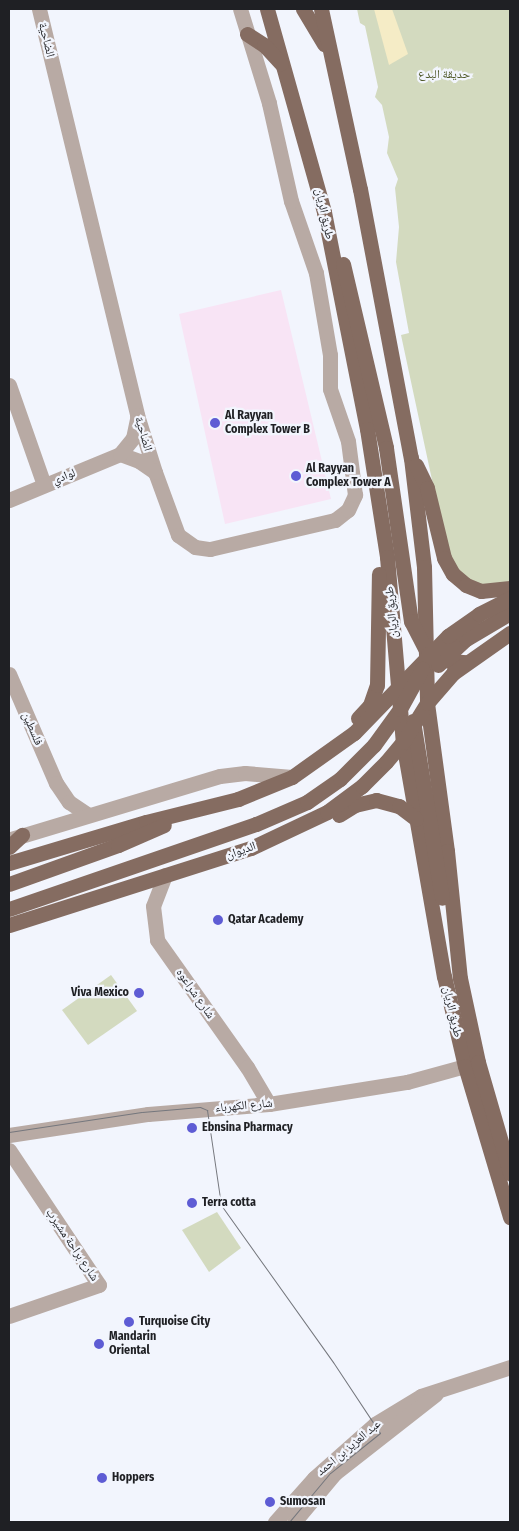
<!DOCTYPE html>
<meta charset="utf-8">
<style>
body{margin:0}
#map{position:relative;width:519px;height:1531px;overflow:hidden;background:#f2f5fd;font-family:"Fira Sans Condensed","Noto Naskh Arabic",sans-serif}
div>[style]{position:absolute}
.commercial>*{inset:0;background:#f8e4f5}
.green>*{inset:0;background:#d3dabf}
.sand>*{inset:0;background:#f5ecc6}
.minor>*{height:15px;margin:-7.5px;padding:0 7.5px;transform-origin:7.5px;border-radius:7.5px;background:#b8aaa4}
.major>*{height:15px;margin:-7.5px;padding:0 7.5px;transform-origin:7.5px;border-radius:7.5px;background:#856c61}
.tram>*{height:1px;margin:-0.5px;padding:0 0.5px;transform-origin:0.5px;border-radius:0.5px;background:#75777d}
.dots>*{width:14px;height:14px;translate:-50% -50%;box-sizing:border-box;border:2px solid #f2f5fd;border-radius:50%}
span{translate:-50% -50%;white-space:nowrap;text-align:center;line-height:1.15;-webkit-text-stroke:4.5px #f2f5fd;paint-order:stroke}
.street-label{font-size:12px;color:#1f2024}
.park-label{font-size:12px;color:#4f5928}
.poi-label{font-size:12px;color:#1f2024;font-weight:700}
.left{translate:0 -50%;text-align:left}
.right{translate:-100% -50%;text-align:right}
.frame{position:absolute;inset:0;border:10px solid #1f2024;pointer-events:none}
</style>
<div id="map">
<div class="commercial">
<i style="clip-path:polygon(281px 290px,331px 499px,225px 524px,179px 314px)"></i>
</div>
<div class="green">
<i style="clip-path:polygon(357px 9px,510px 9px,510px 583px,481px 586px,459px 573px,447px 550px,401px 335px,409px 333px,396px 262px,399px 227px,395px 188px,398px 179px,387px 153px,389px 137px,382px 105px,375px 97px,378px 87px,365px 26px,360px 23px)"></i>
<i style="clip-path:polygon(111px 975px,137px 1011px,88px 1045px,62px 1010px)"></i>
<i style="clip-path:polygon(217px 1212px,241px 1248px,209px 1272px,182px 1230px)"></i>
</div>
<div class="sand">
<i style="clip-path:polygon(374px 9px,392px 9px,408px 54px,389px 65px)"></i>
</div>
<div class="minor">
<i style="left:39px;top:9px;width:418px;rotate:76.4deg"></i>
<i style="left:137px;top:415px;width:60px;rotate:72.5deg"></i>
<i style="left:155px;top:472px;width:67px;rotate:69.9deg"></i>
<i style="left:178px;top:535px;width:21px;rotate:35deg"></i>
<i style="left:195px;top:547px;width:15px;rotate:8deg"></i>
<i style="left:210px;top:549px;width:128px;rotate:-13.1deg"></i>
<i style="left:335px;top:520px;width:16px;rotate:-38deg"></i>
<i style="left:348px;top:510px;width:17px;rotate:-65deg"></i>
<i style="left:355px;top:495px;width:54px;rotate:-97.4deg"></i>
<i style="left:348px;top:441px;width:55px;rotate:-109.1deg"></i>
<i style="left:330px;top:389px;width:34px;rotate:-90deg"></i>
<i style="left:330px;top:355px;width:83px;rotate:-99.7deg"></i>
<i style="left:316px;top:273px;width:76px;rotate:-109.1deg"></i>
<i style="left:291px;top:201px;width:100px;rotate:-102.7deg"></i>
<i style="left:269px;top:103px;width:98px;rotate:-107.1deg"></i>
<i style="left:9px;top:385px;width:106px;rotate:70.7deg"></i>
<i style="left:120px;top:454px;width:20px;rotate:20deg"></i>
<i style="left:139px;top:461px;width:19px;rotate:35deg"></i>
<i style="left:9px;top:500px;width:120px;rotate:-22.5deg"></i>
<i style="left:120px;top:454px;width:21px;rotate:-51deg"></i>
<i style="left:133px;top:438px;width:19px;rotate:-78deg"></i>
<i style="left:9px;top:674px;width:119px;rotate:66.7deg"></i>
<i style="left:56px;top:783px;width:23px;rotate:56deg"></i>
<i style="left:69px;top:802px;width:22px;rotate:34deg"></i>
<i style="left:11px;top:839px;width:218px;rotate:-16.8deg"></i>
<i style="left:220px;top:776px;width:25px;rotate:-7deg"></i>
<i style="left:245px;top:773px;width:47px;rotate:4.9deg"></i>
<i style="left:165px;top:875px;width:33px;rotate:111deg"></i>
<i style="left:153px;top:906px;width:34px;rotate:83deg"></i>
<i style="left:157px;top:940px;width:156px;rotate:54.7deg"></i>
<i style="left:247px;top:1067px;width:43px;rotate:59.3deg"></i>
<i style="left:9px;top:1135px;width:141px;rotate:-8.6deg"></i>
<i style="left:148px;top:1114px;width:121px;rotate:-4.7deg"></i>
<i style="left:269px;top:1104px;width:140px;rotate:-9.1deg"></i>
<i style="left:407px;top:1082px;width:72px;rotate:-15.4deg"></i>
<i style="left:9px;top:1150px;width:162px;rotate:56.3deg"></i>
<i style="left:99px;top:1285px;width:95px;rotate:161deg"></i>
<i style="left:275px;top:1522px;width:59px;rotate:-48.4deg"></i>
<i style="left:314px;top:1478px;width:81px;rotate:-41.5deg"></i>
<i style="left:375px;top:1424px;width:54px;rotate:-31.3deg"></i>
<i style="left:421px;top:1396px;width:94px;rotate:-18deg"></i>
<i style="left:294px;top:1522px;width:64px;rotate:-50.1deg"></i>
<i style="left:335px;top:1473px;width:128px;rotate:-38deg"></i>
</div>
<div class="major">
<i style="left:267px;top:9px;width:211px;rotate:74.3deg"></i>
<i style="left:324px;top:212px;width:221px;rotate:78.8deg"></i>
<i style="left:367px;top:429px;width:130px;rotate:81.1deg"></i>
<i style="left:387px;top:557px;width:186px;rotate:85.1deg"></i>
<i style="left:403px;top:742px;width:238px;rotate:80.1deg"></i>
<i style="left:444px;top:976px;width:92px;rotate:76.9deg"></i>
<i style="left:465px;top:1066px;width:158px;rotate:73.4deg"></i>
<i style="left:303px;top:9px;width:41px;rotate:59deg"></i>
<i style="left:321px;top:9px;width:184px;rotate:77.8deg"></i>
<i style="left:360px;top:189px;width:274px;rotate:79.3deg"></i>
<i style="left:411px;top:458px;width:110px;rotate:83.2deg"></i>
<i style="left:424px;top:567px;width:136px;rotate:88.7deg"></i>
<i style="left:427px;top:703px;width:149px;rotate:82.3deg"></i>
<i style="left:447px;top:851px;width:128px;rotate:84.2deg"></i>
<i style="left:460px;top:978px;width:86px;rotate:77.9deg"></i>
<i style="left:478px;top:1062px;width:116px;rotate:73.9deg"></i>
<i style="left:247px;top:34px;width:20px;rotate:33deg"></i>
<i style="left:264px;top:45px;width:25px;rotate:47deg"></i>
<i style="left:343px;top:264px;width:189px;rotate:76.8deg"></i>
<i style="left:386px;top:448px;width:175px;rotate:81.8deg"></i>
<i style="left:411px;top:621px;width:37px;rotate:63deg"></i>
<i style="left:428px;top:654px;width:23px;rotate:18deg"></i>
<i style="left:450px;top:661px;width:16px;rotate:4deg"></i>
<i style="left:416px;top:465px;width:25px;rotate:64deg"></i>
<i style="left:427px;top:488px;width:72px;rotate:76.3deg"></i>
<i style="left:444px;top:558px;width:18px;rotate:61deg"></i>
<i style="left:453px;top:574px;width:17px;rotate:40deg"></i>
<i style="left:466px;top:585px;width:16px;rotate:22deg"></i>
<i style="left:481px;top:591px;width:29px;rotate:-6deg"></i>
<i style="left:438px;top:665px;width:38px;rotate:-43deg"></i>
<i style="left:466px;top:639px;width:51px;rotate:-30.6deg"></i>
<i style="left:358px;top:718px;width:18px;rotate:-47deg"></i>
<i style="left:370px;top:705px;width:21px;rotate:-71deg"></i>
<i style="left:377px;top:685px;width:111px;rotate:-89deg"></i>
<i style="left:413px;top:721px;width:179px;rotate:80.7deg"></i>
<i style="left:339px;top:815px;width:19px;rotate:-32deg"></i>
<i style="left:355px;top:805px;width:22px;rotate:-13deg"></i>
<i style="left:376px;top:800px;width:24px;rotate:15deg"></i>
<i style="left:399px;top:806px;width:21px;rotate:37deg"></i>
<i style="left:9px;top:847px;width:18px;rotate:-43deg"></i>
<i style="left:9px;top:863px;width:143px;rotate:-16.7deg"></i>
<i style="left:146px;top:822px;width:95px;rotate:-14deg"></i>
<i style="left:238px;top:799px;width:58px;rotate:-22.2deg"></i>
<i style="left:292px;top:777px;width:76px;rotate:-35.4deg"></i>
<i style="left:354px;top:733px;width:135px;rotate:-45.9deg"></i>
<i style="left:448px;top:636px;width:38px;rotate:-35deg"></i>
<i style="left:479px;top:614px;width:35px;rotate:-27deg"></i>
<i style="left:9px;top:884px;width:116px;rotate:-19.7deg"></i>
<i style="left:118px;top:845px;width:50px;rotate:-23.5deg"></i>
<i style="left:9px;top:909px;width:261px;rotate:-19deg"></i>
<i style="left:256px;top:824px;width:56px;rotate:-23.3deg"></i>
<i style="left:307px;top:802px;width:40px;rotate:-34.9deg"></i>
<i style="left:340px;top:779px;width:48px;rotate:-45deg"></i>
<i style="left:374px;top:745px;width:44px;rotate:-54.2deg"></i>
<i style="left:400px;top:709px;width:46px;rotate:-61.2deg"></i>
<i style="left:9px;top:925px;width:254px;rotate:-17.7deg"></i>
<i style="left:251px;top:848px;width:84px;rotate:-25.3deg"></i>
<i style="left:327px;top:812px;width:44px;rotate:-36.6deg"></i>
<i style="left:362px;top:786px;width:34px;rotate:-45deg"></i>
<i style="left:386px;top:762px;width:26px;rotate:-50deg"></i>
<i style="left:403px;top:742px;width:46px;rotate:-58.4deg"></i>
<i style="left:427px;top:703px;width:40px;rotate:-49deg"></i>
<i style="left:453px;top:673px;width:70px;rotate:-35.1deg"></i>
</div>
<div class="tram">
<i style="left:9px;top:1132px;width:134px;rotate:-8.6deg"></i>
<i style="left:142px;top:1112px;width:58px;rotate:-4.9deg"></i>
<i style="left:200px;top:1107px;width:8px;rotate:23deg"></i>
<i style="left:207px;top:1110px;width:96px;rotate:81.6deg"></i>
<i style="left:221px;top:1205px;width:193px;rotate:54.5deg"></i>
<i style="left:333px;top:1362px;width:85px;rotate:56.5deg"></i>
<i style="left:380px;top:1433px;width:64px;rotate:141.3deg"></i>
<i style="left:330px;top:1473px;width:64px;rotate:129.9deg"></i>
</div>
<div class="dots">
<i style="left:215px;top:423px;background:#5e5cd4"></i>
<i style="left:296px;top:476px;background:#5e5cd4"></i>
<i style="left:218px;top:920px;background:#5e5cd4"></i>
<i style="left:139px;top:993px;background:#5e5cd4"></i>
<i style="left:192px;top:1128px;background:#5e5cd4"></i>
<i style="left:192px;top:1203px;background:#5e5cd4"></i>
<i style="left:129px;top:1322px;background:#5e5cd4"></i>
<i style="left:99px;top:1344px;background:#5e5cd4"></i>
<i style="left:102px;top:1478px;background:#5e5cd4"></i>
<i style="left:270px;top:1502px;background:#5e5cd4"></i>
</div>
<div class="street-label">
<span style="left:46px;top:40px;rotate:76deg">الضاحية</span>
<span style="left:324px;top:214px;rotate:78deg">طريق الريان</span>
<span style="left:143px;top:434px;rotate:73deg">الضاحية</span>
<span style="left:64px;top:477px;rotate:-22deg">لوادي</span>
<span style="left:392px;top:612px;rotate:-95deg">طريق الريان</span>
<span style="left:32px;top:729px;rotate:67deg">فلسطين</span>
<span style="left:241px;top:851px;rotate:-19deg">الديوان</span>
<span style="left:195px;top:994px;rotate:55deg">شارع شراعوه</span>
<span style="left:452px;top:1012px;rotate:77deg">طريق الريان</span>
<span style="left:244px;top:1106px;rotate:-5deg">شارع الكهرباء</span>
<span style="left:72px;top:1245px;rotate:56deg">شارع براحة مشيرب</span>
<span style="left:349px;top:1448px;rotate:-40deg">عبد العزيز بن احمد</span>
</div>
<div class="park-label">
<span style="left:444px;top:75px">حديقة البدع</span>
</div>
<div class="poi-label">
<span class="left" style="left:225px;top:423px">Al Rayyan<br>Complex Tower B</span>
<span class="left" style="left:306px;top:476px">Al Rayyan<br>Complex Tower A</span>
<span class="left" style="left:228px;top:920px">Qatar Academy</span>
<span class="right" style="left:129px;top:993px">Viva Mexico</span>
<span class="left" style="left:202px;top:1128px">Ebnsina Pharmacy</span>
<span class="left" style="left:202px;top:1203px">Terra cotta</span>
<span class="left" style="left:139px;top:1322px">Turquoise City</span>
<span class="left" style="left:109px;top:1344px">Mandarin<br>Oriental</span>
<span class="left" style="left:112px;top:1478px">Hoppers</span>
<span class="left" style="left:280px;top:1502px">Sumosan</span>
</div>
<div class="frame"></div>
</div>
